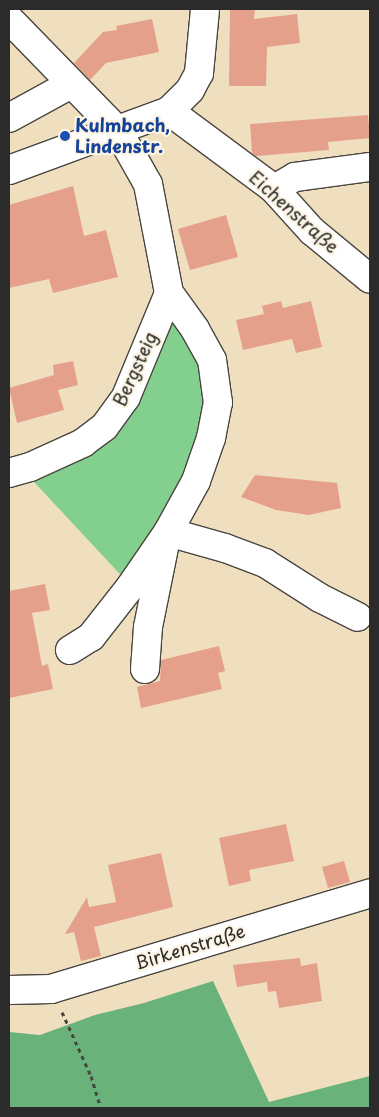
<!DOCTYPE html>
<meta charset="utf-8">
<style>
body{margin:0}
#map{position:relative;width:379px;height:1117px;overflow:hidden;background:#f0dfbe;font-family:"Playpen Sans",sans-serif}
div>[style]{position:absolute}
.green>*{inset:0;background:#82cf8e}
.forest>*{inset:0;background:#69b279}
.building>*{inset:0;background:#e5a08b}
.path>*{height:3px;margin-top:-1.5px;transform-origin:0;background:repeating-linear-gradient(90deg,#494641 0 4px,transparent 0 8px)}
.roads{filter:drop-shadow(1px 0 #494641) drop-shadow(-1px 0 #494641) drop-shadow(0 1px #494641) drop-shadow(0 -1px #494641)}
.minor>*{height:28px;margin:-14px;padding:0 14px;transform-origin:14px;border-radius:14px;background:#fff}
.dots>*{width:14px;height:14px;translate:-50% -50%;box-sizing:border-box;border:2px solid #fcf5e5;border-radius:50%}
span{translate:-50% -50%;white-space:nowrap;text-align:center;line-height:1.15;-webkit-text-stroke:4.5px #fcf5e5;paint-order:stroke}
.transit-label{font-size:18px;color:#164399;font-weight:700}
.left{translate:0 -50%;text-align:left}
.street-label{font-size:18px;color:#2b2b2b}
.frame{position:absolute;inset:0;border:10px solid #2b2b2b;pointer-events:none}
</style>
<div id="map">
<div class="green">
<i style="clip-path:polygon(169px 293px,212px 360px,211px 438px,131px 586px,22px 469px,104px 426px)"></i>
</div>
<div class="forest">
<i style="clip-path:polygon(213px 981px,269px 1102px,370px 1076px,370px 1108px,9px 1108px,9px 1032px,40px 1035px,95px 1015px,144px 1003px)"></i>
</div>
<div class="building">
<i style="clip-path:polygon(230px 9px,255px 9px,254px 19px,297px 14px,300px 43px,267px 47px,266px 86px,229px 86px)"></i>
<i style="clip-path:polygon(152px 19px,159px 52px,106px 63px,90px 80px,74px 63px,103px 32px,117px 30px,116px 26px)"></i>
<i style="clip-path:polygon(368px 115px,370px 138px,328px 142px,329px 150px,256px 156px,252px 153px,250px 124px)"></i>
<i style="clip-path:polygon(73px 186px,84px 236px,106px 230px,118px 277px,53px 293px,49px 279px,9px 288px,9px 205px)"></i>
<i style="clip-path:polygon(226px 215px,238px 257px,190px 270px,178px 229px)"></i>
<i style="clip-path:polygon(281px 301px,283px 308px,311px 301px,322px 347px,296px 353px,292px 339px,243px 350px,236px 320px,264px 314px,262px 306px)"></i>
<i style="clip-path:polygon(73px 361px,78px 385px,58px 390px,64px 410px,17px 423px,9px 388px,54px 375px,54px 377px,53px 365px)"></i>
<i style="clip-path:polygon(255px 475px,337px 483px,341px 508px,309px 515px,276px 510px,241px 497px)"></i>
<i style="clip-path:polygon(45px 584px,50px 610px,32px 613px,42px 666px,48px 664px,53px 689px,9px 698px,9px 591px)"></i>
<i style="clip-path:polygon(219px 646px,225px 671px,218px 673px,222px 689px,141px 708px,137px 687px,160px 681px,161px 660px)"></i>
<i style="clip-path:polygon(286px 824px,294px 861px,249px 870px,251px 881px,229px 886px,219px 838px)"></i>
<i style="clip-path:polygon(161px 853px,173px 907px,94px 927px,101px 956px,81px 961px,74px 932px,65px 934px,87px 897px,89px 907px,116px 902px,108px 865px)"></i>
<i style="clip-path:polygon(344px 861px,350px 882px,328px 888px,322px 867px)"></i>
<i style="clip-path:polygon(300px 958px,301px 966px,317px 963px,322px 1001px,279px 1008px,276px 991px,268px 992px,267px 982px,237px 987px,233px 965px)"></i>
</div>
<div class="path">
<i style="left:62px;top:1012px;width:70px;rotate:65.6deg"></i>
<i style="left:91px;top:1076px;width:34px;rotate:73deg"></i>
</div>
<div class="roads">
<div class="minor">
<i style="left:9px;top:19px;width:156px;rotate:45.8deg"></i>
<i style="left:118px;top:131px;width:61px;rotate:60.5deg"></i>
<i style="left:148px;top:184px;width:111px;rotate:79.1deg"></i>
<i style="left:169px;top:293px;width:113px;rotate:112.5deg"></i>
<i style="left:126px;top:397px;width:37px;rotate:126deg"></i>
<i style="left:104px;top:427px;width:26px;rotate:143deg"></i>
<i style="left:83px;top:443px;width:58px;rotate:155.6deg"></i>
<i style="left:30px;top:467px;width:22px;rotate:164deg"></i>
<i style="left:169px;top:111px;width:131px;rotate:36.6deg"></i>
<i style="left:274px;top:189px;width:57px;rotate:47.9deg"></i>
<i style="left:312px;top:231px;width:75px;rotate:39.6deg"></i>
<i style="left:9px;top:118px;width:71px;rotate:-28.7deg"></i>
<i style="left:9px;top:170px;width:171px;rotate:-20.2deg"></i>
<i style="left:169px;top:111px;width:30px;rotate:-45deg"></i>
<i style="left:190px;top:90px;width:19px;rotate:-62deg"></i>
<i style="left:199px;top:73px;width:64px;rotate:-84.6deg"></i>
<i style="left:274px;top:189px;width:24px;rotate:-30deg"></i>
<i style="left:295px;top:177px;width:76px;rotate:-7.6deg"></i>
<i style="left:168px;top:532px;width:59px;rotate:15.7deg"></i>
<i style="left:225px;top:548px;width:43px;rotate:20.6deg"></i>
<i style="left:265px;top:563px;width:65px;rotate:32.5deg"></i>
<i style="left:320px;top:598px;width:42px;rotate:26.6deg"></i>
<i style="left:70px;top:650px;width:25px;rotate:-32deg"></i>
<i style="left:91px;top:637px;width:65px;rotate:-51.9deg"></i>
<i style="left:131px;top:586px;width:65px;rotate:-55.6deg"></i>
<i style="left:168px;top:532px;width:58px;rotate:-61.2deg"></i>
<i style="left:196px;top:481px;width:46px;rotate:-70.8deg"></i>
<i style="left:211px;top:438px;width:36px;rotate:-79deg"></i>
<i style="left:218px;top:403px;width:43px;rotate:-97.9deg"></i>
<i style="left:212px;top:360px;width:35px;rotate:-119deg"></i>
<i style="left:195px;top:329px;width:44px;rotate:-125.8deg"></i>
<i style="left:145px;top:669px;width:42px;rotate:-85.9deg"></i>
<i style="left:148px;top:627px;width:86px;rotate:-78.6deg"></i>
<i style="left:9px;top:990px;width:42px;rotate:-1.4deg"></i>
<i style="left:51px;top:989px;width:333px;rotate:-16.7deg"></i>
</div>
</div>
<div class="dots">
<i style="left:65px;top:136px;background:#1a4fb4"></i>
</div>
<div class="transit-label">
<span class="left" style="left:75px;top:136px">Kulmbach,<br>Lindenstr.</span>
</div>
<div class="street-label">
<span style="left:294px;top:212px;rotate:42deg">Eichenstraße</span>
<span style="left:135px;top:369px;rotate:-65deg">Bergsteig</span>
<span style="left:190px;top:947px;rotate:-17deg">Birkenstraße</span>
</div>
<div class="frame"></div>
</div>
